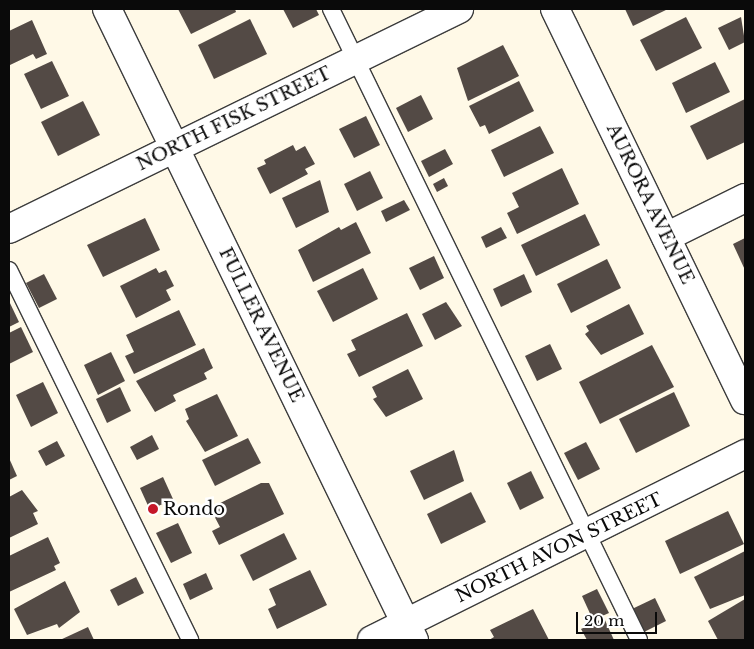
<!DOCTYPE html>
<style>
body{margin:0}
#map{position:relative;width:754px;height:649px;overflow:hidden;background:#fff9e7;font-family:"Libre Baskerville",serif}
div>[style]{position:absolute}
.building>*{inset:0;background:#534a45}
.roads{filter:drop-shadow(1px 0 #3d3d3d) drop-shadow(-1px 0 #3d3d3d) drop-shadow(0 1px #3d3d3d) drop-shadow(0 -1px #3d3d3d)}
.service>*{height:16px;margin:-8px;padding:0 8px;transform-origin:8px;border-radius:8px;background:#fff}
.minor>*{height:28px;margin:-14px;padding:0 14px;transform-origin:14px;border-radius:14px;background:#fff}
.dots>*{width:14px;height:14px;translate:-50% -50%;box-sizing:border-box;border:2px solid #fff;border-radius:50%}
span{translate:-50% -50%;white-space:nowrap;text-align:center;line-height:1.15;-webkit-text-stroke:5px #fff;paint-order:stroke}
.street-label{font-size:18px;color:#0a0a0a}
.poi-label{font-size:18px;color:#0a0a0a}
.left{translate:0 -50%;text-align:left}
.frame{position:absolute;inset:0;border:10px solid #0a0a0a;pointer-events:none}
.scale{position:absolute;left:576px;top:612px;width:81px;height:22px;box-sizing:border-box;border:2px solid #0a0a0a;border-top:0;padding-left:6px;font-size:15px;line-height:18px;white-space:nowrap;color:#0a0a0a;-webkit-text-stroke:4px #fff;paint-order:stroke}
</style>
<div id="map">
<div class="building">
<i style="clip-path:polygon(178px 9px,235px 9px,236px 12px,191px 34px)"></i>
<i style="clip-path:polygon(283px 9px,316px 9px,319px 15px,293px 28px)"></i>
<i style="clip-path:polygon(625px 9px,668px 9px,633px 26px)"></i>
<i style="clip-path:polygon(686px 17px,702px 48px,656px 71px,640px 40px)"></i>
<i style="clip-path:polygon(741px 17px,745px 42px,729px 50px,718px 28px)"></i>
<i style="clip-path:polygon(250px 19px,267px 54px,214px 79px,198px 45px)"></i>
<i style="clip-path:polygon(32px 20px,47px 54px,36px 59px,33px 54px,10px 65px,9px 31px)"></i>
<i style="clip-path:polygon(503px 45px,519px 76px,468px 101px,457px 68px)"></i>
<i style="clip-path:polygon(52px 61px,69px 96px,41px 109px,24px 74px)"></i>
<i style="clip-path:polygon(715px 62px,730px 92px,686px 113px,672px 83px)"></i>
<i style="clip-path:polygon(519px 81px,534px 111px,489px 134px,485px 125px,480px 127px,469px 106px)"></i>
<i style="clip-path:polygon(421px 95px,433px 119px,408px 132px,396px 108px)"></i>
<i style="clip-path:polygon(745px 99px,745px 142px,707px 160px,690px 126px)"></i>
<i style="clip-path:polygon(83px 101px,100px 135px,58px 156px,41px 122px)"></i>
<i style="clip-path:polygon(366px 116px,380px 145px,354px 158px,339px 129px)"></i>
<i style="clip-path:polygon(540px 126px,554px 153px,504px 177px,491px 150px)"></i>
<i style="clip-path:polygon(293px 145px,296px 151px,305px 146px,315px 164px,305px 169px,308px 174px,270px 194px,257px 168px,266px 164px,264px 160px)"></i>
<i style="clip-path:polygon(445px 149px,453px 164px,429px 177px,421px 161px)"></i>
<i style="clip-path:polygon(562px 168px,579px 204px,517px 234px,507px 213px,519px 207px,512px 193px)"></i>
<i style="clip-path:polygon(370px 171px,383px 198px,357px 211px,344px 184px)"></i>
<i style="clip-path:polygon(444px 178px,448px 186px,437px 192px,433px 184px)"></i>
<i style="clip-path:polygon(320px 180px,329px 212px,296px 228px,282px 198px)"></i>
<i style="clip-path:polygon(404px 200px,410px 210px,386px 222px,381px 211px)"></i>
<i style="clip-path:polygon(585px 214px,600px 245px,536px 276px,521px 245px)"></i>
<i style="clip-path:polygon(145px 218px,160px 250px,103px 277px,87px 245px)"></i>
<i style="clip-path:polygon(356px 222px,371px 253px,313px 282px,298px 250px,339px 227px,341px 230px)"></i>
<i style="clip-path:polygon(501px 227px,507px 238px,486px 248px,481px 237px)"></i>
<i style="clip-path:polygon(745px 238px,745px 270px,733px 244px)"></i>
<i style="clip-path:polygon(434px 256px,444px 278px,420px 290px,409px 268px)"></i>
<i style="clip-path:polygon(607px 259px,621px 288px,571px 313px,557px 284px)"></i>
<i style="clip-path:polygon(156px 268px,159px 273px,166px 270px,174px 286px,166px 290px,171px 300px,136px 318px,120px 286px)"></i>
<i style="clip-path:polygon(363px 268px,378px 299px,333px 322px,317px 291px)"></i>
<i style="clip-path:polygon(44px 274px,57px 299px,39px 308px,26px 283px)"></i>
<i style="clip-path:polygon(524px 274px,532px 292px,501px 307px,493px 289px)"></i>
<i style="clip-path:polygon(9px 301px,19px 322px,9px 327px)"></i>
<i style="clip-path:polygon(446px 302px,462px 326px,435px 340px,422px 314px)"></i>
<i style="clip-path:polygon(629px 304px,644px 334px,601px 355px,585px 334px,589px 331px,586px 326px)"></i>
<i style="clip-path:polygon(179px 310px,196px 345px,134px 374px,125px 356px,134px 352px,126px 335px)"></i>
<i style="clip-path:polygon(407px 313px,423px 346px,359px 377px,347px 354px,356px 350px,351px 340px)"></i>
<i style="clip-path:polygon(21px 327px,33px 352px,9px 364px,9px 333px)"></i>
<i style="clip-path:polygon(550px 344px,562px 369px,537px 381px,525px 356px)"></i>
<i style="clip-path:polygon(652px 345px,674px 387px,600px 424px,579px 382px)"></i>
<i style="clip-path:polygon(204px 348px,213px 368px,204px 373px,207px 379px,173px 395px,176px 401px,155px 412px,136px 381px)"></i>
<i style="clip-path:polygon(111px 352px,125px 381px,98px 395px,84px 365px)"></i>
<i style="clip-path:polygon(408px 369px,423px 399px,386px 417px,373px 399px,377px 397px,372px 387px)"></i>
<i style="clip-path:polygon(43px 382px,58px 413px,31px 427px,16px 395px)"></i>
<i style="clip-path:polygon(120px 387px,131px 411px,107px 423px,96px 399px)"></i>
<i style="clip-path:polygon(674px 392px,690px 426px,636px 453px,619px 419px)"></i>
<i style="clip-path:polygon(217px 394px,238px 436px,205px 452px,186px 421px,189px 419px,185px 409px)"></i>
<i style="clip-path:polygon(152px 435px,159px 449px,137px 460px,130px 447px)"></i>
<i style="clip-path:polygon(248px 438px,261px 463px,215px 486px,202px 460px)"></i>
<i style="clip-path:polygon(57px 441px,65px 456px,46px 466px,38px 451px)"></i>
<i style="clip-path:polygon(586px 442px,600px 469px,578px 480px,564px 453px)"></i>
<i style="clip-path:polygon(454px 450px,464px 481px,424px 500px,410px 471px)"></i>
<i style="clip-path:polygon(9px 458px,17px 476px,9px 480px)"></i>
<i style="clip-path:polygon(531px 471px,544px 498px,520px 510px,507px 483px)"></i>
<i style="clip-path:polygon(163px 477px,173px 499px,150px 510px,140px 488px)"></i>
<i style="clip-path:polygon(261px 483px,269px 483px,284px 514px,219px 545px,212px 531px,220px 527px,210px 508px)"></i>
<i style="clip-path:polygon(22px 490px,38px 511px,33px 513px,38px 524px,9px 538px,9px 497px)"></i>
<i style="clip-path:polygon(471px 492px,486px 522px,441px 544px,427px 514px)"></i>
<i style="clip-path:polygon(728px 511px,744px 544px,680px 574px,665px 541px)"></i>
<i style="clip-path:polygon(178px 523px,192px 553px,171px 563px,156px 533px)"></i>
<i style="clip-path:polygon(284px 533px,297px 559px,253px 581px,240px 555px)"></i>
<i style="clip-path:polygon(48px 537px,60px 563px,54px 566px,56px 570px,9px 592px,9px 556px)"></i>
<i style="clip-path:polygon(745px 551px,745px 595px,710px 609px,694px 577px)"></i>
<i style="clip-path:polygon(310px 570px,327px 605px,277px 629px,268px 609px,276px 605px,269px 589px)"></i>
<i style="clip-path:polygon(206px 573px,213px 589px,190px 600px,183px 584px)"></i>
<i style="clip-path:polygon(136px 577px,144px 593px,118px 606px,110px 590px)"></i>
<i style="clip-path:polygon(65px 581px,80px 612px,59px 628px,57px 624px,27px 635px,14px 609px)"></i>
<i style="clip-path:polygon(597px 589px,609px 613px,593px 620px,582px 596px)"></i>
<i style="clip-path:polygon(655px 598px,666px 621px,644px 632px,632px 609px)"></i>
<i style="clip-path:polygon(745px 599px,745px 640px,718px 640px,708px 621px)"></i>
<i style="clip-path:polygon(533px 609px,549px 640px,489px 640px,494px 637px,490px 630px)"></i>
<i style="clip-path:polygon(604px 618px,614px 640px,587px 640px,581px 629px)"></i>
<i style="clip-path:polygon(88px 627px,94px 640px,60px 640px)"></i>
</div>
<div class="roads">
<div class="service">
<i style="left:331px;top:9px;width:702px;rotate:63.98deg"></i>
<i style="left:9px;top:270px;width:412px;rotate:63.9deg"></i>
</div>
<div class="minor">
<i style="left:107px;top:9px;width:702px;rotate:64.06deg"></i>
<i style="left:555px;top:9px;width:435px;rotate:64.1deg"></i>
<i style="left:9px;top:229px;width:501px;rotate:-26.05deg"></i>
<i style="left:666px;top:237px;width:88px;rotate:-26.3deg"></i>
<i style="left:372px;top:640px;width:417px;rotate:-26.5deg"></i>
</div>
</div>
<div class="dots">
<i style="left:153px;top:509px;background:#c51729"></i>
</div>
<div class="street-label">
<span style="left:234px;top:119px;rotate:-26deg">NORTH FISK STREET</span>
<span style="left:650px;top:204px;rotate:64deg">AURORA AVENUE</span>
<span style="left:261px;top:325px;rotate:64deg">FULLER AVENUE</span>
<span style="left:559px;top:548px;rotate:-26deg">NORTH AVON STREET</span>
</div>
<div class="poi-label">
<span class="left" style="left:163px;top:509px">Rondo</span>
</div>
<div class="frame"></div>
<div class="scale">20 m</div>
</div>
